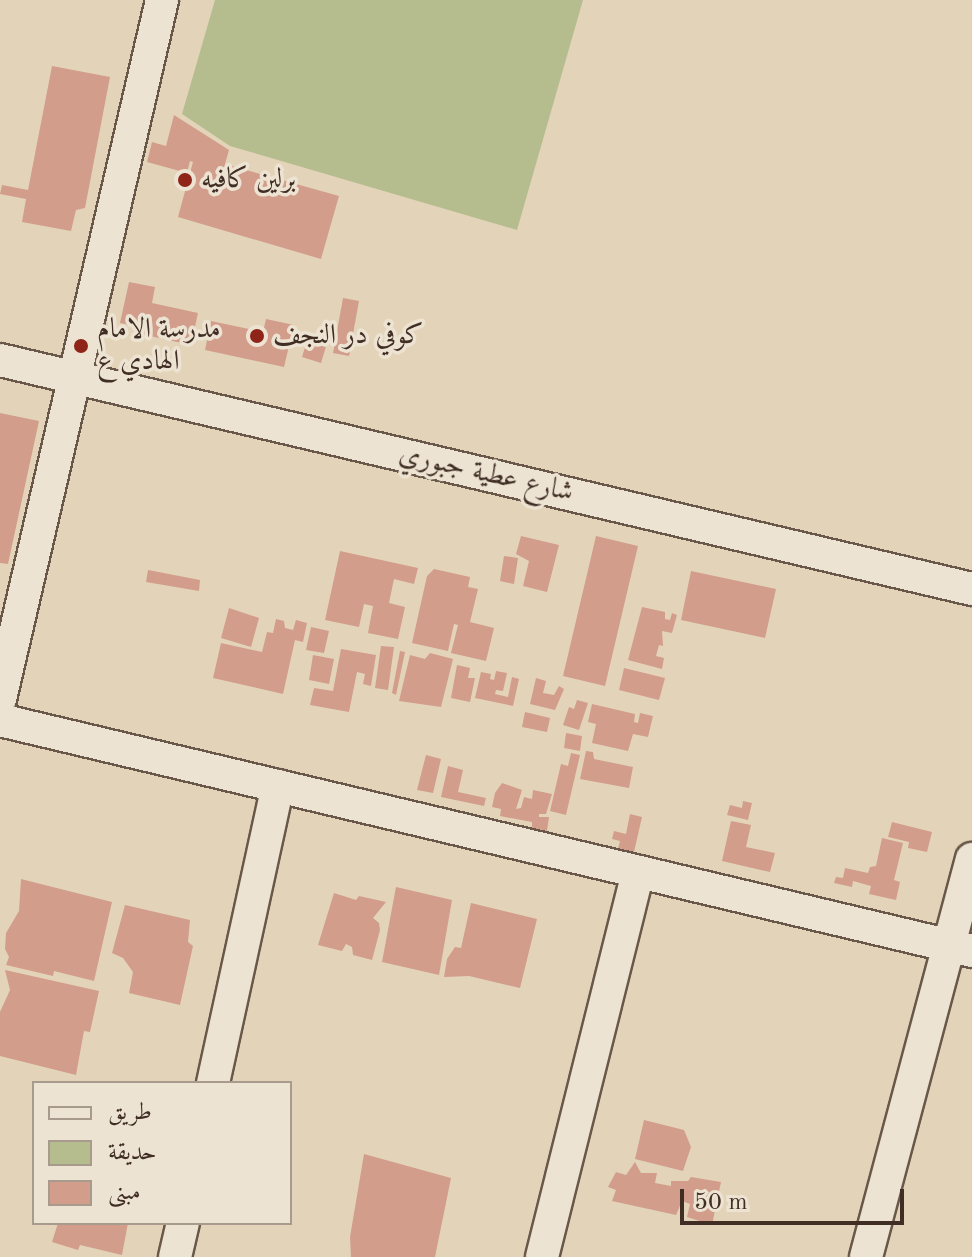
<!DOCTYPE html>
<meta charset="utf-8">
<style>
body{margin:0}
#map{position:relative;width:972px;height:1257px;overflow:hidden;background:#e3d4b9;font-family:"Old Standard TT",Amiri,serif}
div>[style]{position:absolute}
.green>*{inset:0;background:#b5bc8e}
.building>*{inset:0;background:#d29d8b}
.roads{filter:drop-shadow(2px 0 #69584a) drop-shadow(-2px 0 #69584a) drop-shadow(0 2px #69584a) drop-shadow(0 -2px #69584a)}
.street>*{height:32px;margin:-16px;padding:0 16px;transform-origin:16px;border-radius:16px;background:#ede3d2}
.dots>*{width:22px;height:22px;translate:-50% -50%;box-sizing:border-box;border:4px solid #ede3d2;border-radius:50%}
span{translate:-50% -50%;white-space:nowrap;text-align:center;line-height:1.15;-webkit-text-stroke:7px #ede3d2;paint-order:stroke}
.poi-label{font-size:28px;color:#402e25}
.left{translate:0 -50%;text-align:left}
.street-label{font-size:28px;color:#402e25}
.legend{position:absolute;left:32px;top:1081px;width:260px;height:144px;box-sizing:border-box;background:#ede3d2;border:2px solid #a89b8d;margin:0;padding:10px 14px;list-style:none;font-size:24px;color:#402e25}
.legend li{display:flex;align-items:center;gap:16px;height:40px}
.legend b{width:40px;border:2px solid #a89b8d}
.scale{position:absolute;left:680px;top:1189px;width:224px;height:36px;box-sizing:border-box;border:4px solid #402e25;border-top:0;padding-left:10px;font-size:24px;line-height:28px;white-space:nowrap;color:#402e25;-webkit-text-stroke:6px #ede3d2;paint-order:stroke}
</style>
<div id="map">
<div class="green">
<i style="clip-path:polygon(215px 0,583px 0,517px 230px,230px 146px,182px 114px)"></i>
</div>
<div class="building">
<i style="clip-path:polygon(52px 66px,110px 77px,85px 208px,76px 210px,71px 231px,22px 222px,26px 199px,0 194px,2px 185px,28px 190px)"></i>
<i style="clip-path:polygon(174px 115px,229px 150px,225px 164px,339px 196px,321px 259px,178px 217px,193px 162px,190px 161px,187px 173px,147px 162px,152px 142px,166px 146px)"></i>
<i style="clip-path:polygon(129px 282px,155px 287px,152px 303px,198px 313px,191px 345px,141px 334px,140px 327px,120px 323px)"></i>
<i style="clip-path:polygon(343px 298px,359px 301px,349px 356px,333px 353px)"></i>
<i style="clip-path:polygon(266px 319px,294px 325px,284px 367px,205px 350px,211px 321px,263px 332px)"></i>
<i style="clip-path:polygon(309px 334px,328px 340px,321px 363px,302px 357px)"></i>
<i style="clip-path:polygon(0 413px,39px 421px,8px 564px,0 563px)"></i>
<i style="clip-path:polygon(521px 536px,559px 545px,547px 592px,523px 586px,529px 561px,516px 554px)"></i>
<i style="clip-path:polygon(596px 536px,638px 546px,605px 686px,563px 676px)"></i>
<i style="clip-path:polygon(340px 551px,418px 568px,414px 584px,394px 579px,389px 603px,405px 607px,398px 639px,368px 633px,373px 606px,364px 604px,359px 627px,325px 620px)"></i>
<i style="clip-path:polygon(504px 556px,518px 558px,514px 584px,500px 581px)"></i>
<i style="clip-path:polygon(434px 569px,470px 577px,468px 587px,478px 589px,470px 622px,494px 628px,486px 661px,451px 653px,458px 625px,454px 624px,448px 651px,412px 643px,427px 576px)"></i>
<i style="clip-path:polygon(148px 570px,200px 580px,199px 591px,146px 582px)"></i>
<i style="clip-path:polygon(691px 571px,776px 589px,765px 638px,681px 620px)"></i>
<i style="clip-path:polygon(642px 607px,665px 612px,665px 619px,670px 620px,672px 613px,677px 615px,672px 633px,662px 631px,663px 646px,659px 645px,656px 656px,664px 658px,662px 669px,628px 660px)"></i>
<i style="clip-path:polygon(229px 608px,259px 618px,251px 647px,221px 638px)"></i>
<i style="clip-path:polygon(276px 619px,284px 621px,285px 628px,293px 630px,296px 620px,307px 623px,303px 642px,295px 640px,283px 694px,213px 678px,221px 643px,262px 652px,267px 632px,273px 633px)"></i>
<i style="clip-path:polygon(311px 627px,329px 631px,324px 653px,306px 650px)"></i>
<i style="clip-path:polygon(381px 646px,394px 647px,388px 690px,375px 688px)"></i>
<i style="clip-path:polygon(341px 649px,376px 655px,371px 686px,363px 684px,365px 674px,357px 672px,349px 712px,310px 705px,314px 688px,333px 691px)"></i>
<i style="clip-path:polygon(400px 651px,405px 652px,396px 695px,392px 693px)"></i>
<i style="clip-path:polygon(430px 653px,453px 659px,441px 707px,399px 701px,410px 655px,425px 659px)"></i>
<i style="clip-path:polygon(313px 655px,334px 659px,329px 684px,309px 680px)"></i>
<i style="clip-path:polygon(457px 665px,470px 668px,468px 678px,475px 678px,470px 702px,451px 698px)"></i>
<i style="clip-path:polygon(624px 668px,665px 678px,659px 700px,619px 690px)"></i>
<i style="clip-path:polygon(496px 671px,507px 673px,503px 691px,496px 690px,495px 694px,508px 697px,512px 677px,519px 679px,513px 706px,475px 698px,481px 672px,491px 674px,490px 679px,494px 680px)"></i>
<i style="clip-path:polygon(536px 678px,546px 681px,543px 693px,554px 695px,559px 686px,564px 689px,555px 710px,530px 704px)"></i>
<i style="clip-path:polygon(577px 700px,588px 703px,579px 730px,563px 725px,569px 707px,574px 709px)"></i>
<i style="clip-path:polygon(592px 704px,635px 714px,634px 722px,638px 723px,640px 713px,653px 716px,648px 737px,633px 734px,628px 751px,592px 743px,596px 724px,588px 722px)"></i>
<i style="clip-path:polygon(525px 712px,550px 718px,547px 732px,522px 727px)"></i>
<i style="clip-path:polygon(566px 733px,582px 736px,580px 751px,564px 748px)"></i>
<i style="clip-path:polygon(586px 751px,593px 752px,594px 759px,633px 767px,629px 788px,580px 779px)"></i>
<i style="clip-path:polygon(571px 753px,580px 755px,566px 815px,550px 811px,561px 764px,568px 766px)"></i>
<i style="clip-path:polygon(426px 755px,441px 759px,433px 793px,417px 790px)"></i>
<i style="clip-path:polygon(448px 766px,463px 770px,458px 792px,486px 798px,484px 806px,441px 797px)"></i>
<i style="clip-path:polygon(502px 783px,522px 790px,516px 809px,521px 808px,524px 797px,532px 799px,533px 790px,552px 794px,546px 814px,539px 814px,539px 817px,549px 817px,547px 831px,532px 828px,532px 822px,500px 816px,501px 809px,492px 807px,495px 793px)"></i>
<i style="clip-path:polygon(743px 801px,752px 803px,748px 820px,727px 815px,730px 805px,742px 808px)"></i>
<i style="clip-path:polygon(630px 814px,642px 817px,634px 852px,618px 849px,620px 841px,612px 839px,614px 831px,626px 834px)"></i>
<i style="clip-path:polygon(731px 821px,751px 825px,746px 847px,775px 853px,770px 872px,722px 861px)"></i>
<i style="clip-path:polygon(892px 822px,932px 832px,927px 852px,908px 848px,909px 842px,888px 837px)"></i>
<i style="clip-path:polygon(882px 838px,903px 843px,894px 880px,900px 882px,896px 900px,869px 894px,871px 886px,853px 881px,852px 887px,834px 883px,836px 877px,843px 878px,845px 868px,868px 873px,870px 867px,876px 866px)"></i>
<i style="clip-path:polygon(21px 879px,112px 902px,94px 981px,54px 971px,53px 976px,6px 965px,9px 957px,5px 949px,6px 933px,19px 911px)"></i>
<i style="clip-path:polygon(396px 887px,452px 900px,439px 975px,382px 962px)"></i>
<i style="clip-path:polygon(334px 893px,356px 900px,359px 896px,386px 902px,373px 918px,379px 923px,380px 930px,372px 960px,353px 955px,352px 947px,346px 944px,342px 951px,318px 945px)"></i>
<i style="clip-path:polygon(471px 903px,537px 919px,520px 988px,469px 976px,444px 977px,447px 959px,455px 947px,461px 948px)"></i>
<i style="clip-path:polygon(125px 905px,190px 920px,188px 942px,193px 946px,180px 1005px,129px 993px,133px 972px,123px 958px,112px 953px)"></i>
<i style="clip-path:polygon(5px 970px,99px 991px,90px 1032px,84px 1031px,76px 1075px,0 1056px,0 1012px,10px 990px)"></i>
<i style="clip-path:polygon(644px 1120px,684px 1130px,691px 1147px,683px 1171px,635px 1159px)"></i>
<i style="clip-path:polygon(364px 1154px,451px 1178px,435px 1257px,351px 1257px,350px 1237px)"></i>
<i style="clip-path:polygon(635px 1162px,641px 1173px,657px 1173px,655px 1183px,671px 1186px,671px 1181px,688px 1181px,691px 1177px,721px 1182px,712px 1225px,687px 1217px,690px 1204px,682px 1201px,676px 1215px,612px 1201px,616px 1190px,608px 1187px,616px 1172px,626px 1175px)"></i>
<i style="clip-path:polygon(58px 1223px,128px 1223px,122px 1255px,80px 1245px,78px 1250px,52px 1242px)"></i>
</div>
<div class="roads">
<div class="street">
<i style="left:0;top:360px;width:999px;rotate:13.26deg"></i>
<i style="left:0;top:699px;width:718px;rotate:-76.95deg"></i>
<i style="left:0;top:720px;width:999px;rotate:13.37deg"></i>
<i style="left:213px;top:1083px;width:304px;rotate:-77.7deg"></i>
<i style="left:175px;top:1257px;width:35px;rotate:-77deg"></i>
<i style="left:542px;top:1257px;width:397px;rotate:-76deg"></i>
<i style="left:866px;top:1257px;width:412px;rotate:-75.1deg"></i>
</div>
</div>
<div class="dots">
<i style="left:185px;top:180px;background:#8f2418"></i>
<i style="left:257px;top:336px;background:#8f2418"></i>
<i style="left:81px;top:346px;background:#8f2418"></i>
</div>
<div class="poi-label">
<span class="left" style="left:201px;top:180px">برلين كافيه</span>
<span class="left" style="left:97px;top:346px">مدرسة الامام<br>الهادي ع</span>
<span class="left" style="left:273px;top:336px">كوفي در النجف</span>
</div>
<div class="street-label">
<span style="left:486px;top:474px;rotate:13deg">شارع عطية جبوري</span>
</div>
<ul class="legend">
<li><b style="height:10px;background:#ede3d2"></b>طريق</li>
<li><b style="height:22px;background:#b5bc8e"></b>حديقة</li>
<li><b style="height:22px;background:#d29d8b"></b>مبنى</li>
</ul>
<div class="scale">50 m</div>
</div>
